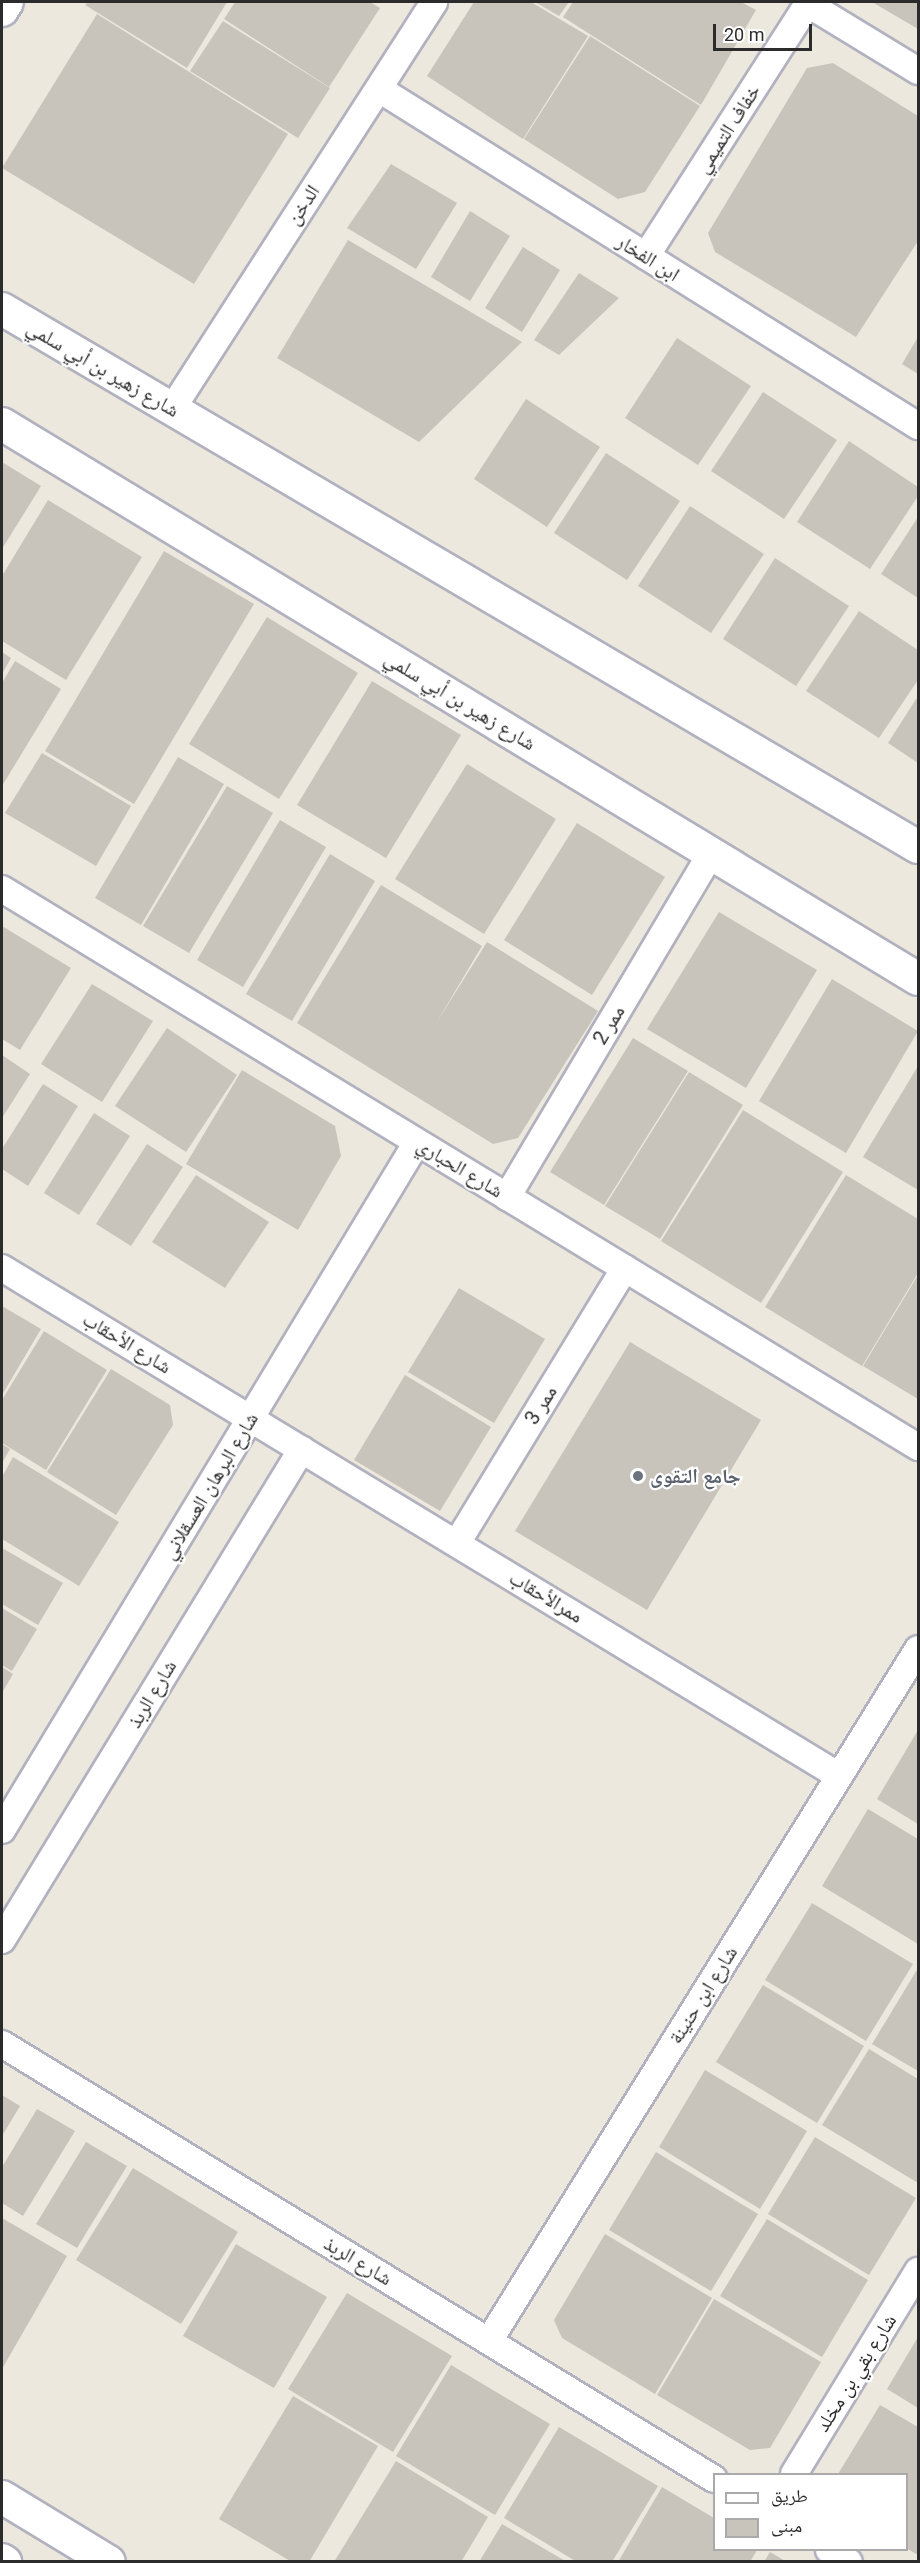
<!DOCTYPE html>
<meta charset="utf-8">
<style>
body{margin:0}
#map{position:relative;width:920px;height:2563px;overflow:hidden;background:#ede8dd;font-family:Roboto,"Noto Naskh Arabic",sans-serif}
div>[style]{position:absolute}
.building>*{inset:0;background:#c8c4bc}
.roads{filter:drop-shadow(2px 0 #b1b1bf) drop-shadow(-2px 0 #b1b1bf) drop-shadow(0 2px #b1b1bf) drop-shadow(0 -2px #b1b1bf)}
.minor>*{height:26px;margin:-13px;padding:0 13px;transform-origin:13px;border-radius:13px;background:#fff}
.tertiary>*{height:32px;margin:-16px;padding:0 16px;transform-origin:16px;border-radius:16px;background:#fff}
.dots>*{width:16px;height:16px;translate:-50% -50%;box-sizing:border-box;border:3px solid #fff;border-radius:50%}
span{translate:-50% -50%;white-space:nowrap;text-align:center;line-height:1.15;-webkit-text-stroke:4.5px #fff;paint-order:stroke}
.street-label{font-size:20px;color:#2b2b2b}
.worship-label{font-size:20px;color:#5b616d;font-weight:700}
.left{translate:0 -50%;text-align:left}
.frame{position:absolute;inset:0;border:3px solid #2b2b2b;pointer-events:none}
.legend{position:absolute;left:713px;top:2473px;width:195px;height:78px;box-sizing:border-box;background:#fff;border:2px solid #aaa;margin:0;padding:8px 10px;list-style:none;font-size:18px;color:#2b2b2b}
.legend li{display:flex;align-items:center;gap:12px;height:30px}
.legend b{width:30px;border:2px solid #aaa}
.scale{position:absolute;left:713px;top:24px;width:99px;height:27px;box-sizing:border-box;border:3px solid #2b2b2b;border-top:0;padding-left:8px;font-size:18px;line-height:21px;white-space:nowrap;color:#2b2b2b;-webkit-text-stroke:4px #fff;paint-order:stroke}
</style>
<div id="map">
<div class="building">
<i style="clip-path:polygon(88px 2px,227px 2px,187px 68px,85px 5px)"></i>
<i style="clip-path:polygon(235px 2px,370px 2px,380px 8px,329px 87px,224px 19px)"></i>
<i style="clip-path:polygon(474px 2px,531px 2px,588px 36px,523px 139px,427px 76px)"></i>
<i style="clip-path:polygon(535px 2px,569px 2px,559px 16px)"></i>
<i style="clip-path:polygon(573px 2px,741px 2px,756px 10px,701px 105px,563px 17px)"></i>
<i style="clip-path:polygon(872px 2px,918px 2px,918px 29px)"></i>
<i style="clip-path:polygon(97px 14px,288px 134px,194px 284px,2px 168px)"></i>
<i style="clip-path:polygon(223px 21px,330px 88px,298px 138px,190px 71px)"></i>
<i style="clip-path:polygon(590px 36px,700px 106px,645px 192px,618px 199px,524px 139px)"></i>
<i style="clip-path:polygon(833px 63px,918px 116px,918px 241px,856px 337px,715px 252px,708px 233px,807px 68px)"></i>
<i style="clip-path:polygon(391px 164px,457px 203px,416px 269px,347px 228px)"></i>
<i style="clip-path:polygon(470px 211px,510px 236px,470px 301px,431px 277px)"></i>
<i style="clip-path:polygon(348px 240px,522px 342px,419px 442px,277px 358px)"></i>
<i style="clip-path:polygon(523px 247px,560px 270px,522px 332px,485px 308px)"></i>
<i style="clip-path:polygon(579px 273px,619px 298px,559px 355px,534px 340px)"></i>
<i style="clip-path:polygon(918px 337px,918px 374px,902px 364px)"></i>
<i style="clip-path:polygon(677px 338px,751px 386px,698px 465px,625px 418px)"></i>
<i style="clip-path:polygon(763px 392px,837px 440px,784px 519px,711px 471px)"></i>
<i style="clip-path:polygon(526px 399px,600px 447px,547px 527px,474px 479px)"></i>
<i style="clip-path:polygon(849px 441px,918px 487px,918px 496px,870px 569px,797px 522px)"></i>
<i style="clip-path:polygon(606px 453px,680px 501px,627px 580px,554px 533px)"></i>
<i style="clip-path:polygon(2px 462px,41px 486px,2px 549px)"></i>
<i style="clip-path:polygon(48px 500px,142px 557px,66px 680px,2px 641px,2px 576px)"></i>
<i style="clip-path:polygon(690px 506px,764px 554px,711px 633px,638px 586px)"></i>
<i style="clip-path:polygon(918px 517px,918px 598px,881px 574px)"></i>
<i style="clip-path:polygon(164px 551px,254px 604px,134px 804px,45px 751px)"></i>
<i style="clip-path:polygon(775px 558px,849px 606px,796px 686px,723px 639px)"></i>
<i style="clip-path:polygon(859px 611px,918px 650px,918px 680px,879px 738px,806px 691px)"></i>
<i style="clip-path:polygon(267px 617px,358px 673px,279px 799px,189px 744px)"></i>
<i style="clip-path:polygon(2px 652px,11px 658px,2px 674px)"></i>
<i style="clip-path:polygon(15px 661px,61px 689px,2px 786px,2px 683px)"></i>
<i style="clip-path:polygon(372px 681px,461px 735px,386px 858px,297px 805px)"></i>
<i style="clip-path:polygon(918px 696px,918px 763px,888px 743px)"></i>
<i style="clip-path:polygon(42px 753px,131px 806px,96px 866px,5px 813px)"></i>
<i style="clip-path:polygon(178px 757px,224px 784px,141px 925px,95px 898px)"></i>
<i style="clip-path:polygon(467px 764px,556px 819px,484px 934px,395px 879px)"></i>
<i style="clip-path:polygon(227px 786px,273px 813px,189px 953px,143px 926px)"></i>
<i style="clip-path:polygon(280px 820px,326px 847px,243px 987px,197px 960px)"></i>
<i style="clip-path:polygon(577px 823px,665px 877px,592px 995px,504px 940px)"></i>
<i style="clip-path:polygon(330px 854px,375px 881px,292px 1021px,246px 994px)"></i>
<i style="clip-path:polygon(381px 885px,482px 946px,435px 1025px,487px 942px,598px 1011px,518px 1138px,493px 1144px,297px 1023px)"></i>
<i style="clip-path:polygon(719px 912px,817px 970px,746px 1088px,647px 1029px)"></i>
<i style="clip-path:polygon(2px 926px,71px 968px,20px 1050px,2px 1039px)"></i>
<i style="clip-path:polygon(832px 979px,918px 1031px,846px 1153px,759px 1101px)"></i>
<i style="clip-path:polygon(92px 984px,153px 1021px,102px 1102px,41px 1064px)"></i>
<i style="clip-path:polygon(167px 1028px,237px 1075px,186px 1152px,115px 1106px)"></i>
<i style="clip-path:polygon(633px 1038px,688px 1071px,604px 1205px,550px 1172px)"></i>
<i style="clip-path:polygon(2px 1055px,30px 1074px,2px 1118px)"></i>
<i style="clip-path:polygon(918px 1066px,918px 1190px,863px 1157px)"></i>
<i style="clip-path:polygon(242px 1070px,335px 1126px,341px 1156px,298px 1230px,186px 1164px)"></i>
<i style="clip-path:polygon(689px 1072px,743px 1105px,660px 1239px,605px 1206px)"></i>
<i style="clip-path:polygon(43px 1084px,78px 1106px,28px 1186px,2px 1169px,2px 1149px)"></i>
<i style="clip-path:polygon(743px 1110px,843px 1172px,761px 1303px,661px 1241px)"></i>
<i style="clip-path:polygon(94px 1113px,130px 1136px,79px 1215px,44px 1193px)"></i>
<i style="clip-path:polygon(147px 1144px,183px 1167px,131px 1246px,96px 1224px)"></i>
<i style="clip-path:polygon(196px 1175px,269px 1222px,225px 1288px,152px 1242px)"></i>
<i style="clip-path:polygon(846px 1175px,918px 1219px,918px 1273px,862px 1366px,765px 1307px)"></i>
<i style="clip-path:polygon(918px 1275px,918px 1399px,863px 1366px)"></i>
<i style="clip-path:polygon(459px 1288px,545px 1339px,494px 1423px,408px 1372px)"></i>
<i style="clip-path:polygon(2px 1306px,41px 1329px,2px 1395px)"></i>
<i style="clip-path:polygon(44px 1331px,107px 1370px,46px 1470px,2px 1443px,2px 1400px)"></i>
<i style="clip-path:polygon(630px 1342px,761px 1420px,647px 1610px,515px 1531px)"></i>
<i style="clip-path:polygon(111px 1369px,170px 1405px,173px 1425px,116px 1515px,47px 1472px)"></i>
<i style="clip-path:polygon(405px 1375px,491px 1427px,440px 1511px,354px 1460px)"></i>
<i style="clip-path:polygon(2px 1444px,10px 1449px,2px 1463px)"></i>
<i style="clip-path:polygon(13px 1457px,119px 1522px,79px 1586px,2px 1539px,2px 1477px)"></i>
<i style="clip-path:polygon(2px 1548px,63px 1583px,38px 1625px,2px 1604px)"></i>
<i style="clip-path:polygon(2px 1608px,37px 1629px,12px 1671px,2px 1665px)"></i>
<i style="clip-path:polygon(2px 1667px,13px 1674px,2px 1693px)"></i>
<i style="clip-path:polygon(918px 1730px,918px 1824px,877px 1799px)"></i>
<i style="clip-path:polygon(868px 1809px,918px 1839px,918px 1944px,822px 1886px)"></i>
<i style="clip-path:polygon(812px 1903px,913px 1964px,866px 2041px,765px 1980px)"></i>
<i style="clip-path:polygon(918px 1968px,918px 2071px,872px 2044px)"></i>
<i style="clip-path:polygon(763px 1985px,864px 2046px,817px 2123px,716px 2062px)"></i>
<i style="clip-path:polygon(869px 2049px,918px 2079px,918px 2183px,822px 2125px)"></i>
<i style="clip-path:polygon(705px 2070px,807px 2131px,760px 2209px,659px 2147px)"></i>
<i style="clip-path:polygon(2px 2095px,20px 2106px,2px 2136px)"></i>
<i style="clip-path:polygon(37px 2109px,75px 2131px,23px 2216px,2px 2203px,2px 2167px)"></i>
<i style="clip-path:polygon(815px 2137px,916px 2198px,869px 2275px,768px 2214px)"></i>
<i style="clip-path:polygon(86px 2142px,127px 2166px,77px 2248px,36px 2224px)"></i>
<i style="clip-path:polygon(656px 2152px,758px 2214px,711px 2291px,609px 2230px)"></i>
<i style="clip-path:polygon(133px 2168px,238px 2232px,181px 2324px,76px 2260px)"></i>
<i style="clip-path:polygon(2px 2218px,67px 2256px,2px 2369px)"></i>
<i style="clip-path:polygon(767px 2219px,868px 2280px,822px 2357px,720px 2296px)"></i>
<i style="clip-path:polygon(605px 2234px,712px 2298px,655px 2394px,562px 2338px,554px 2320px)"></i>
<i style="clip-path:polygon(236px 2244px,327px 2297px,274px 2388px,183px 2336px)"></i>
<i style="clip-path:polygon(347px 2293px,452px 2356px,393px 2452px,288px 2389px)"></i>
<i style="clip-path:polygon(714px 2299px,821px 2362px,770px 2448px,750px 2450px,657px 2395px)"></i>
<i style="clip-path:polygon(918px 2337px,918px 2408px,887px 2389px)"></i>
<i style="clip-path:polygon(451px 2365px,550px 2424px,495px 2515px,396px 2456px)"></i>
<i style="clip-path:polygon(293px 2396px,378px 2446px,309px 2562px,292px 2562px,219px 2519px)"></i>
<i style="clip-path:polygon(880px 2405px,918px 2427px,918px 2555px,906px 2548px,906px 2474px,838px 2474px)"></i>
<i style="clip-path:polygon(559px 2427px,658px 2486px,612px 2562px,577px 2562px,504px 2518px)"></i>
<i style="clip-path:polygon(396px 2461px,488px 2517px,461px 2562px,334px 2562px)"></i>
<i style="clip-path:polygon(662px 2487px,714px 2518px,714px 2550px,757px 2550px,750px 2562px,618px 2562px)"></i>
<i style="clip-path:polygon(502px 2524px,567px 2562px,479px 2562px)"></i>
<i style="clip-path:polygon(770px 2552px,787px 2562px,764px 2562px)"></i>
</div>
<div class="roads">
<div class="minor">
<i style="left:808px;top:4px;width:129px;rotate:31.3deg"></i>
<i style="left:379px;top:89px;width:636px;rotate:32.01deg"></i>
<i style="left:646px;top:256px;width:302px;rotate:-57.3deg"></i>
<i style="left:172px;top:409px;width:484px;rotate:-57.2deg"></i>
<i style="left:2px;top:889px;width:1073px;rotate:31.35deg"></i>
<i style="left:507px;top:1197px;width:400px;rotate:-59.3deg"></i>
<i style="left:2px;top:1268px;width:979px;rotate:31.25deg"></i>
<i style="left:457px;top:1543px;width:322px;rotate:-58.6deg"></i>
<i style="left:2px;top:1830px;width:803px;rotate:-58.9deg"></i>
<i style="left:2px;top:1940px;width:575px;rotate:-58.58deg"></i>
<i style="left:2px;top:2044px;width:834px;rotate:31.42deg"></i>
<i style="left:489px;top:2341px;width:814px;rotate:-58.2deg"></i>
<i style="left:794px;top:2474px;width:238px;rotate:-58.6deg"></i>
<i style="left:829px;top:2550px;width:23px;rotate:31deg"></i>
</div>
<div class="tertiary">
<i style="left:2px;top:10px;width:9px;rotate:-58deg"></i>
<i style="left:2px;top:309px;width:1062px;rotate:30.43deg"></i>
<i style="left:2px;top:424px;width:1071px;rotate:31.21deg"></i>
<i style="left:2px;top:2497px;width:125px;rotate:31.3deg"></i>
<i style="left:2px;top:2560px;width:4px;rotate:34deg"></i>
</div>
</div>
<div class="dots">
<i style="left:638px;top:1476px;background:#6b7280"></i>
</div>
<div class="street-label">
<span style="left:728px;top:129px;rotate:-57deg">خفاف التميمي</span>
<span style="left:303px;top:205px;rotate:-57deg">الدخن</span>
<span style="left:648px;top:258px;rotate:32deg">ابن الفخار</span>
<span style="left:103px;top:369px;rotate:30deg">شارع زهير بن أبي سلمي</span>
<span style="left:460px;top:701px;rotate:31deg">شارع زهير بن أبي سلمي</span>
<span style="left:609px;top:1025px;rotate:-59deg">ممر 2</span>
<span style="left:460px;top:1168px;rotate:31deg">شارع الحباري</span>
<span style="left:127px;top:1343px;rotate:31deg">شارع الأحقاب</span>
<span style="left:541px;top:1405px;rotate:-58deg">ممر 3</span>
<span style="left:210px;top:1486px;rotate:-59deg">شارع البرهان العسقلاني</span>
<span style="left:546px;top:1597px;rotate:31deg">ممرالأحقاب</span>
<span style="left:152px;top:1694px;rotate:-59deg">شارع الربذ</span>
<span style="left:703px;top:1995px;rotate:-58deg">شارع ابن حنينة</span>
<span style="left:358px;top:2261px;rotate:31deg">شارع الربذ</span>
<span style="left:856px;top:2373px;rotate:-58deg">شارع بقي بن مخلد</span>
</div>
<div class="worship-label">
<span class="left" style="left:650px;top:1476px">جامع التقوى</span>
</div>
<div class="frame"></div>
<ul class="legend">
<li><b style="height:8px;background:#fff"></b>طريق</li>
<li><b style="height:16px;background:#c8c4bc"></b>مبنى</li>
</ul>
<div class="scale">20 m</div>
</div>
